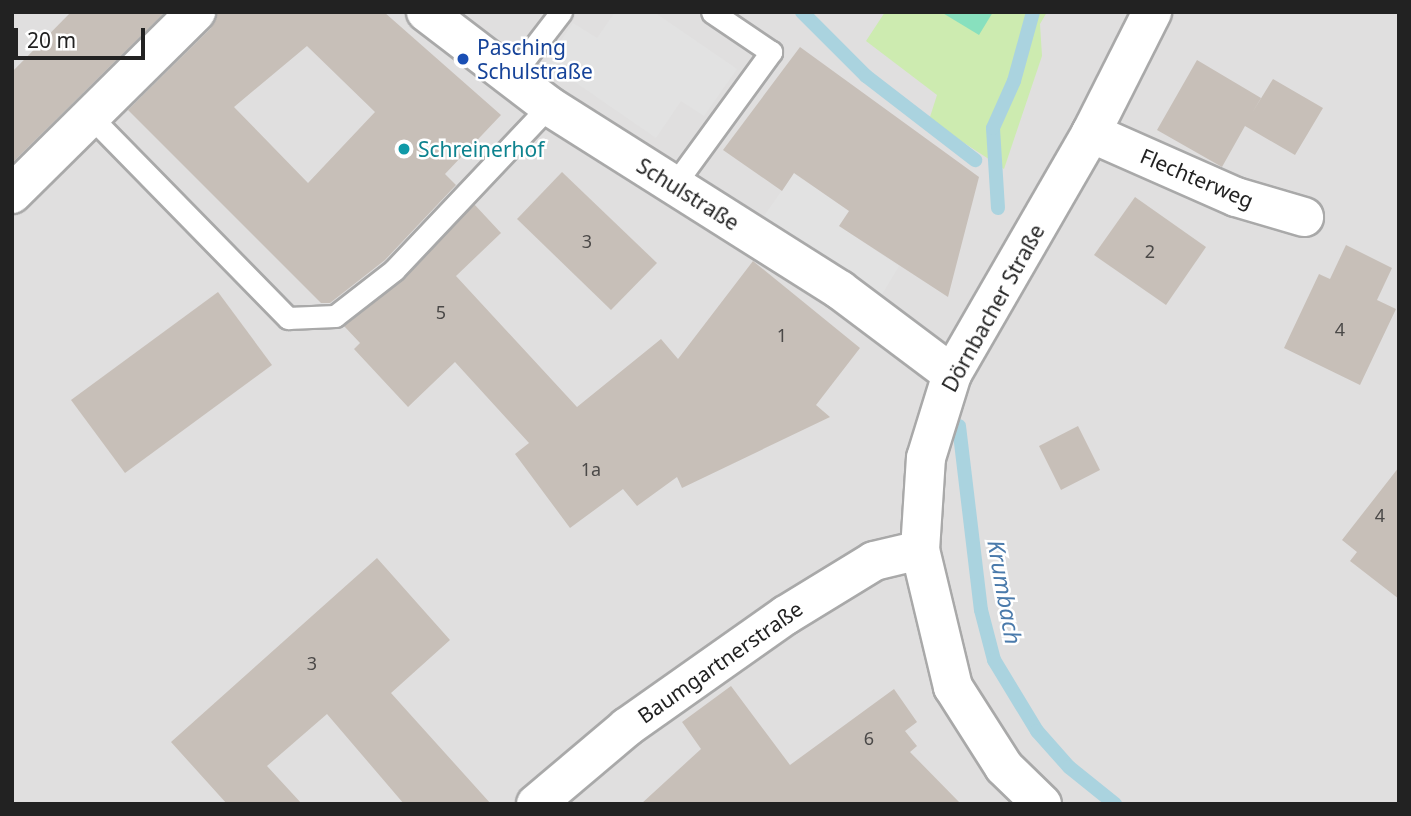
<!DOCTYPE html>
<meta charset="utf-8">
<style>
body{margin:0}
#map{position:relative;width:1411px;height:816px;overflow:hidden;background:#f2efe9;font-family:"Noto Sans",sans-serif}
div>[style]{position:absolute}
.residential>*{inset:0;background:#e0dfdf}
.grass>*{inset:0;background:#cdebb0}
.pitch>*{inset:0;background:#88e0be}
.parking>*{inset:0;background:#e2e2e2}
.stream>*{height:14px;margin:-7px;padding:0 7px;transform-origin:7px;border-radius:7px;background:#aad3df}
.building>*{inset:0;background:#c7bfb8}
.roads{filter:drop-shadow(2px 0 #a9a9a9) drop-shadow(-2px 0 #a9a9a9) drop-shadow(0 2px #a9a9a9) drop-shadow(0 -2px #a9a9a9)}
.service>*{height:21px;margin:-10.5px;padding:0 10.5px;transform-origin:10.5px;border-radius:10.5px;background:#fff}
.minor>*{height:38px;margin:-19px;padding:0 19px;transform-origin:19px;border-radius:19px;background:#fff}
.tertiary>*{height:38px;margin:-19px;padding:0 19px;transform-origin:19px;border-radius:19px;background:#fff}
.dots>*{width:19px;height:19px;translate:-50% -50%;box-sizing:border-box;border:4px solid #fff;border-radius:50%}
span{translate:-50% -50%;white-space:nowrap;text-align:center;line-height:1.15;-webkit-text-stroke:5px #fff;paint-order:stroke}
.number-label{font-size:18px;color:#4b4948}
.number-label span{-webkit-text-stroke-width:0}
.transit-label{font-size:21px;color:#164399}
.left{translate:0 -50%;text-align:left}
.culture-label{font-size:21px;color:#0d838f}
.street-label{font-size:21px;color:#222}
.water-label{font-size:23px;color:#4a7aab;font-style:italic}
.frame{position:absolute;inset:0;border:14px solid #222;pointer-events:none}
.scale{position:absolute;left:14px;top:28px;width:131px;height:32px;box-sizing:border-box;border:4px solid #222;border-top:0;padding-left:9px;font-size:21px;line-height:24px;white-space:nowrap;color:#222;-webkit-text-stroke:5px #fff;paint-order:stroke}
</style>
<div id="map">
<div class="residential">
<i style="clip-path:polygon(12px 12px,1399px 12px,1399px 804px,12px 804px)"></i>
</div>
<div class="grass">
<i style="clip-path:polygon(885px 12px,1047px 12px,1040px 24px,1042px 56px,1004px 169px,929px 120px,937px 95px,866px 41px)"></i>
</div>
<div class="pitch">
<i style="clip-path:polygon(941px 12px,993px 12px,979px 35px)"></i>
</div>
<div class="parking">
<i style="clip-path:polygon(615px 12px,654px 12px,737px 69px,704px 116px,681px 101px,656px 138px,546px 62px,573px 23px,597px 38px)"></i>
<i style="clip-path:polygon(794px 173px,849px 211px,839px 226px,899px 266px,881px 296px,764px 216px)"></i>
</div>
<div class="stream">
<i style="left:802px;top:12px;width:91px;rotate:45deg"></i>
<i style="left:866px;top:76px;width:138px;rotate:37.6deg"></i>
<i style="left:998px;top:208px;width:80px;rotate:-93.6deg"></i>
<i style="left:993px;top:128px;width:51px;rotate:-65.9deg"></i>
<i style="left:1014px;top:81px;width:72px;rotate:-74.6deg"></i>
<i style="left:959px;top:426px;width:185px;rotate:83.2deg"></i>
<i style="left:981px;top:610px;width:52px;rotate:75.4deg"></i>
<i style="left:994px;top:660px;width:83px;rotate:58.8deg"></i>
<i style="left:1037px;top:731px;width:48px;rotate:48.4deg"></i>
<i style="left:1069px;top:767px;width:59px;rotate:38.8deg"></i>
</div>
<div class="building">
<i style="clip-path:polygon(71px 12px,165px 12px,12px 163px,12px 72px)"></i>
<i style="clip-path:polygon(evenodd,217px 12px,384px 12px,501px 115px,445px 174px,456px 185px,385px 260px,330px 303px,321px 303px,128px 110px,211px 28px,217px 12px,307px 46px,375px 112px,308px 183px,234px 107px,307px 46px)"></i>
<i style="clip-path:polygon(800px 47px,979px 177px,948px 297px,839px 226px,849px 211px,794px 173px,782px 191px,723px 150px)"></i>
<i style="clip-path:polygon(1197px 60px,1261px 98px,1252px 113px,1273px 79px,1323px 108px,1295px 155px,1245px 126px,1222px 167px,1157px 130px)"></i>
<i style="clip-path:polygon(562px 172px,657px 263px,611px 310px,517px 219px)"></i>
<i style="clip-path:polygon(1135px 197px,1206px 247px,1166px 305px,1094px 255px)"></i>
<i style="clip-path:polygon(474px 204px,501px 233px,456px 276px,577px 407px,661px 339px,678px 359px,753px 261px,860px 348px,816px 405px,830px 417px,682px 488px,677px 477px,637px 506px,623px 489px,570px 528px,515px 454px,529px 443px,455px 362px,408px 407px,354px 349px,360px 343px,344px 326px,403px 279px)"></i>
<i style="clip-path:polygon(1346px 245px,1392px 268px,1377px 300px,1396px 309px,1360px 385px,1284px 348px,1319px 274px,1330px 279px)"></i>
<i style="clip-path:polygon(218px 292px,272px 365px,125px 473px,71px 400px)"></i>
<i style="clip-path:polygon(1078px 426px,1100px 470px,1061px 490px,1039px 446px)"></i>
<i style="clip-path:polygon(1399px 467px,1399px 599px,1350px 561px,1357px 552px,1342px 540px)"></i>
<i style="clip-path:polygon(377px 558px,450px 640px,391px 693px,491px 804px,404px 804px,327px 714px,267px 766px,302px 804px,227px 804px,171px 742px)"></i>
<i style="clip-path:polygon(731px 686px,790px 765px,894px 689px,917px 722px,905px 731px,917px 746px,910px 752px,961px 804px,641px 804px,701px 749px,682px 722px)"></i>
</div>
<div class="roads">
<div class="service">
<i style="left:511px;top:77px;width:82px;rotate:-52.4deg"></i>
<i style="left:90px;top:116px;width:283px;rotate:45.6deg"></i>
<i style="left:288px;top:318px;width:47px;rotate:-2.4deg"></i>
<i style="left:335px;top:316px;width:75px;rotate:-37.9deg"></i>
<i style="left:394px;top:270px;width:226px;rotate:-46.6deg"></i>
<i style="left:674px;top:185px;width:165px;rotate:-53.9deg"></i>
<i style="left:771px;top:52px;width:71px;rotate:-145.9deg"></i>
</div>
<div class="minor">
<i style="left:426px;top:12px;width:155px;rotate:37.4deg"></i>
<i style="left:549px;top:106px;width:344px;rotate:32.3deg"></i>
<i style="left:840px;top:290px;width:140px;rotate:36.9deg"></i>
<i style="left:1091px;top:133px;width:158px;rotate:23.8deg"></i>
<i style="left:1236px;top:197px;width:71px;rotate:16.4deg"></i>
<i style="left:12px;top:194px;width:259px;rotate:-44.7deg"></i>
</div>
<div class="tertiary">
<i style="left:536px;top:804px;width:119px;rotate:-40.2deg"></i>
<i style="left:627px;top:727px;width:194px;rotate:-35.2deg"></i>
<i style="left:786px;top:615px;width:103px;rotate:-31.5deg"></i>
<i style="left:874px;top:561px;width:47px;rotate:-13.4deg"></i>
<i style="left:1042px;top:804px;width:53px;rotate:-135.8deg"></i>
<i style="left:1004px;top:767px;width:95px;rotate:-122.5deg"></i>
<i style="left:953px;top:687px;width:141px;rotate:-103.5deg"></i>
<i style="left:920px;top:550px;width:92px;rotate:-86.3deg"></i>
<i style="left:926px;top:458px;width:88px;rotate:-72.8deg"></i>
<i style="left:952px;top:374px;width:278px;rotate:-60deg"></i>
<i style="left:1091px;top:133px;width:136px;rotate:-63.2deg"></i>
</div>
</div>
<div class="dots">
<i style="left:463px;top:59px;background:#1a4fb4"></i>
<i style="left:404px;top:149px;background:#0f9aa8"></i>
</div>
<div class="number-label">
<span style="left:587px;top:241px">3</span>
<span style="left:1150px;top:251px">2</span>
<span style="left:441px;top:312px">5</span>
<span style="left:1340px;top:329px">4</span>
<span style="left:782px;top:335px">1</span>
<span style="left:591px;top:469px">1a</span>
<span style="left:1380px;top:515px">4</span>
<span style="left:312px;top:663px">3</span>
<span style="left:869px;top:738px">6</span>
</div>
<div class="transit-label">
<span class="left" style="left:477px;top:59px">Pasching<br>Schulstraße</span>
</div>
<div class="culture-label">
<span class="left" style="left:418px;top:149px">Schreinerhof</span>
</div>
<div class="street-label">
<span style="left:1197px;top:178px;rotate:23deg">Flechterweg</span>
<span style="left:688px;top:194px;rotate:32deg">Schulstraße</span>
<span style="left:993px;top:308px;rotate:-61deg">Dörnbacher Straße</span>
<span style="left:720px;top:662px;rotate:-35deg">Baumgartnerstraße</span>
</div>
<div class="water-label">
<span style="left:1005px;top:592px;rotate:80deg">Krumbach</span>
</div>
<div class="frame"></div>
<div class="scale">20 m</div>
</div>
